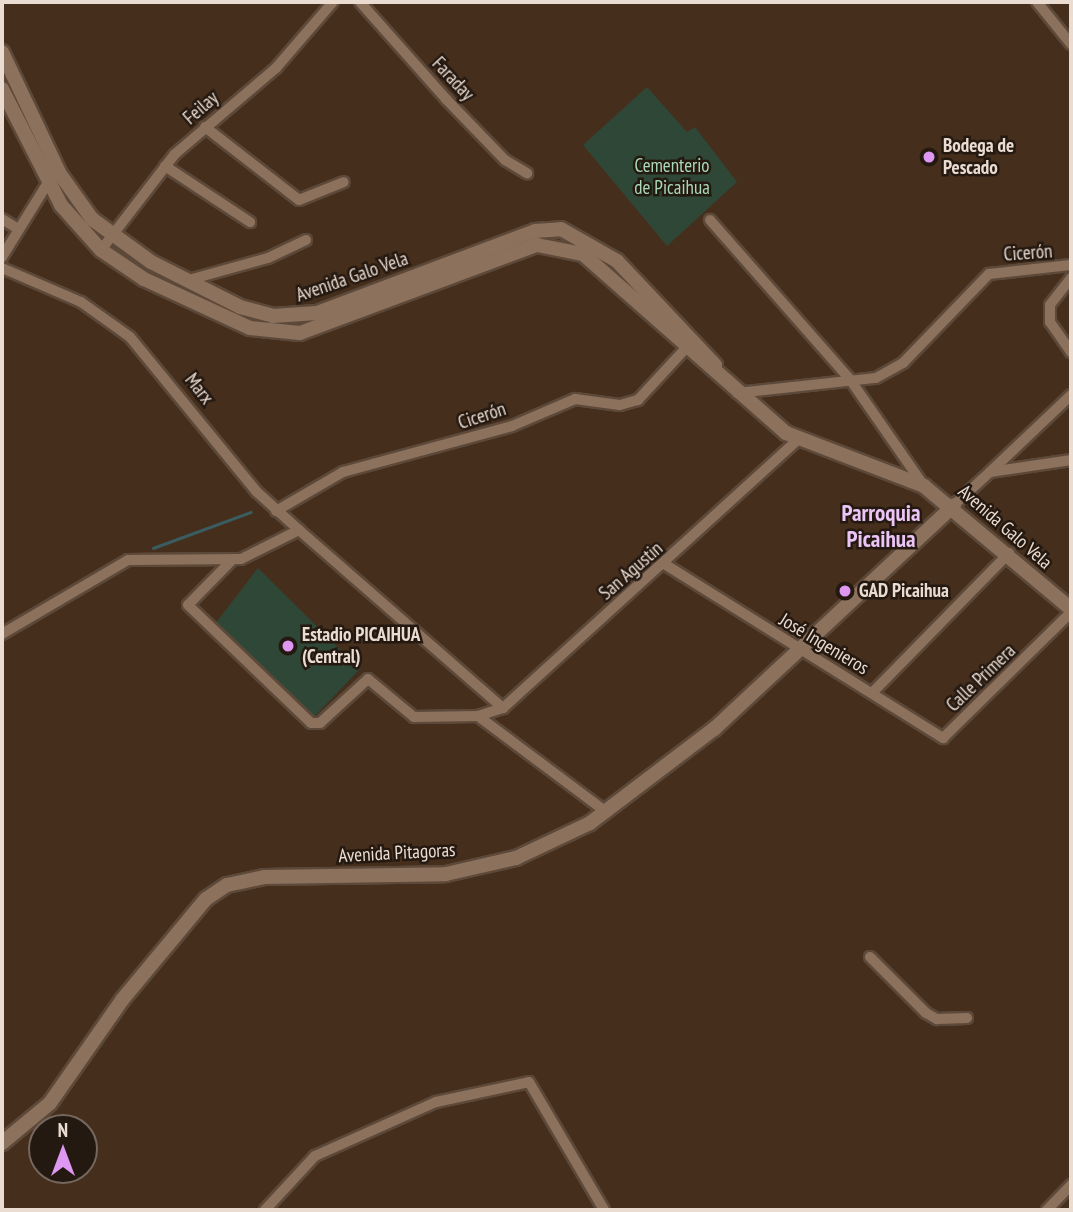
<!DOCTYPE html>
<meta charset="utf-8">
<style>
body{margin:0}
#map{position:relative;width:1073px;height:1212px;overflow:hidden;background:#462e1c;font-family:"PT Sans Narrow",sans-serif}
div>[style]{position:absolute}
.green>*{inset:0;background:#2f4737}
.stream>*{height:2.5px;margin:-1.25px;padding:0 1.25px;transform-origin:1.25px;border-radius:1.25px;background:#3a5d62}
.roads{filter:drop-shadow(2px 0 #5d4939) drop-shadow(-2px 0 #5d4939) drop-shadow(0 2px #5d4939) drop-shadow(0 -2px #5d4939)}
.street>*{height:10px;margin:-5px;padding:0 5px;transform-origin:5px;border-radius:5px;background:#8c715d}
.secondary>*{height:14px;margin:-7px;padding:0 7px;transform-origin:7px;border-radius:7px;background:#8c715d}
.dots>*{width:19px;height:19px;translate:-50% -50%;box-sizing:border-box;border:4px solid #241911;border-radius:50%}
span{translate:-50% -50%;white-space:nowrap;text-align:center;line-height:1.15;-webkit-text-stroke:5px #241911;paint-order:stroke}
.street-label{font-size:19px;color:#ebdcd1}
.poi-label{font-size:19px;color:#ebdcd1;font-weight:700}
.left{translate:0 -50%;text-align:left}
.park-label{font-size:19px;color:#a8dab7}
.quarter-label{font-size:23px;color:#ecc5f7;font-weight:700}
.frame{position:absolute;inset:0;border:4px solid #ebdcd1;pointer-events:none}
.north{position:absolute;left:28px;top:1114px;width:70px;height:70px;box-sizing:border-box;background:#241911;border:2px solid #74675e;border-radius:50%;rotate:0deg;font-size:19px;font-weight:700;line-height:28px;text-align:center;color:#ebdcd1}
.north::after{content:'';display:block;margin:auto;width:24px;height:32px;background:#de98f2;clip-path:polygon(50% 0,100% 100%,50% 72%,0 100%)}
</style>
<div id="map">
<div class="green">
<i style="clip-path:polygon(647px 87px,687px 132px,695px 127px,737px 182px,667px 246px,583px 145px)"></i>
<i style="clip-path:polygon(258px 568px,360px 669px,313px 718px,215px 624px)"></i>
</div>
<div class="stream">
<i style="left:153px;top:548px;width:104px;rotate:-20.2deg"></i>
</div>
<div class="roads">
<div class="street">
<i style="left:360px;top:2px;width:130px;rotate:48.4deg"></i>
<i style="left:446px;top:99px;width:85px;rotate:46deg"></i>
<i style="left:505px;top:160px;width:26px;rotate:31deg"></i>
<i style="left:1037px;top:2px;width:54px;rotate:51deg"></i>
<i style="left:205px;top:127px;width:119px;rotate:37.8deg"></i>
<i style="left:299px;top:200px;width:48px;rotate:-21.8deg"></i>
<i style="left:165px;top:166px;width:102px;rotate:33.4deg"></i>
<i style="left:2px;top:219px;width:19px;rotate:32deg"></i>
<i style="left:710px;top:220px;width:210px;rotate:48.7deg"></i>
<i style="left:849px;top:378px;width:131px;rotate:55.2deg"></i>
<i style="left:101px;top:250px;width:121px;rotate:-52.4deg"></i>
<i style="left:175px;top:154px;width:133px;rotate:-40.4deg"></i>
<i style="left:276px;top:68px;width:87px;rotate:-49.2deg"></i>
<i style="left:2px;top:257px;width:86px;rotate:-58.3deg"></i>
<i style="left:2px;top:268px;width:86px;rotate:23.3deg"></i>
<i style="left:81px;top:302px;width:60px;rotate:35.5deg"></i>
<i style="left:130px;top:337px;width:200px;rotate:50.7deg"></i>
<i style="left:257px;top:492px;width:57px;rotate:42.1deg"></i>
<i style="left:299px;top:530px;width:65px;rotate:153.4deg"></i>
<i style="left:241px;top:559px;width:113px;rotate:179.5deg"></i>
<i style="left:128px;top:560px;width:146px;rotate:149.6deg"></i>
<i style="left:1071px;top:278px;width:34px;rotate:128deg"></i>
<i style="left:1050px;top:305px;width:17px;rotate:90deg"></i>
<i style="left:1050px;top:322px;width:37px;rotate:55deg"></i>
<i style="left:185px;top:281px;width:86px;rotate:-15.5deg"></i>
<i style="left:268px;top:258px;width:42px;rotate:-25.3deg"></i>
<i style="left:737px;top:393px;width:140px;rotate:-6.2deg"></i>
<i style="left:876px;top:378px;width:31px;rotate:-29deg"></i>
<i style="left:903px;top:363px;width:124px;rotate:-46deg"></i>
<i style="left:989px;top:274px;width:82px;rotate:-6.3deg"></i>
<i style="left:990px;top:472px;width:112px;rotate:-43.5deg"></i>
<i style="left:954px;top:505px;width:49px;rotate:-42.5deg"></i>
<i style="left:990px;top:472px;width:82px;rotate:-8.4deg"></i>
<i style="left:276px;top:511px;width:78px;rotate:-30.2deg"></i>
<i style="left:343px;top:472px;width:175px;rotate:-15.2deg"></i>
<i style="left:512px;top:426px;width:69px;rotate:-23.2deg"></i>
<i style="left:575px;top:399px;width:45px;rotate:7.6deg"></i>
<i style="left:620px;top:405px;width:19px;rotate:-16deg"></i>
<i style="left:638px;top:400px;width:69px;rotate:-47.3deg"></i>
<i style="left:299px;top:530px;width:271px;rotate:41.1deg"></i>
<i style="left:233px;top:559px;width:64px;rotate:134.4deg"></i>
<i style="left:188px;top:605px;width:170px;rotate:43.8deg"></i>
<i style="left:311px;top:723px;width:9px"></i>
<i style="left:320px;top:723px;width:65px;rotate:-42.5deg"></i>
<i style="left:368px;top:679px;width:60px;rotate:39.6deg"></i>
<i style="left:414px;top:717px;width:64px;rotate:-0.9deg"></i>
<i style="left:478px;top:716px;width:26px;rotate:-18deg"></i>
<i style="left:503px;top:708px;width:399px;rotate:-42.3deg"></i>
<i style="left:666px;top:565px;width:327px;rotate:32deg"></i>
<i style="left:943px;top:738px;width:180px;rotate:-44.5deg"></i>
<i style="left:872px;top:693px;width:196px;rotate:-45.6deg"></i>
<i style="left:478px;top:716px;width:159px;rotate:36.8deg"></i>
<i style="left:870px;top:957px;width:79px;rotate:45deg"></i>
<i style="left:926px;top:1013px;width:13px;rotate:29deg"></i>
<i style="left:937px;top:1019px;width:30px;rotate:-2deg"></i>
<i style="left:265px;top:1210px;width:74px;rotate:-47.2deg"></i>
<i style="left:315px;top:1156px;width:133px;rotate:-24.1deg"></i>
<i style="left:436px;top:1102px;width:95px;rotate:-12.1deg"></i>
<i style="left:529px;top:1082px;width:148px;rotate:59.6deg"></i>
<i style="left:1047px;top:1210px;width:35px;rotate:-46deg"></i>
</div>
<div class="secondary">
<i style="left:2px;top:52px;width:135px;rotate:64.6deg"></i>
<i style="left:60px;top:174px;width:55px;rotate:54.6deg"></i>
<i style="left:92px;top:219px;width:73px;rotate:36.1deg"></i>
<i style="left:151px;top:262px;width:100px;rotate:26.8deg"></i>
<i style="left:240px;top:307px;width:34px;rotate:15deg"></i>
<i style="left:273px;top:316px;width:44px;rotate:-3.9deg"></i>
<i style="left:317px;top:313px;width:233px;rotate:-20.6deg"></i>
<i style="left:535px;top:231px;width:26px;rotate:-4deg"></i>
<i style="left:561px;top:229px;width:64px;rotate:29.7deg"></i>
<i style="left:617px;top:261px;width:143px;rotate:46.7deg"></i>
<i style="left:2px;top:89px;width:130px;rotate:63deg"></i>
<i style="left:61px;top:205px;width:60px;rotate:48.4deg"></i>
<i style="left:101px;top:250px;width:52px;rotate:34deg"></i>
<i style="left:144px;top:279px;width:117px;rotate:24.8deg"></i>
<i style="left:250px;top:328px;width:50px;rotate:5.7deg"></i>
<i style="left:300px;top:333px;width:253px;rotate:-20.4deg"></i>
<i style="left:537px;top:245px;width:47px;rotate:11.1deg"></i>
<i style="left:583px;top:254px;width:271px;rotate:41.4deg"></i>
<i style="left:786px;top:433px;width:148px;rotate:21deg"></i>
<i style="left:924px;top:486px;width:192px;rotate:39.9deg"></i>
<i style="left:2px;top:1143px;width:62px;rotate:-39.8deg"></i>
<i style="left:50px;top:1103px;width:126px;rotate:-55deg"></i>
<i style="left:122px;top:1000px;width:131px;rotate:-50.3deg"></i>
<i style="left:206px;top:899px;width:25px;rotate:-34deg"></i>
<i style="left:227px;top:885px;width:39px;rotate:-12deg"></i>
<i style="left:265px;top:877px;width:181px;rotate:-0.9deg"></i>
<i style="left:446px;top:874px;width:72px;rotate:-12.9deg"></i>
<i style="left:516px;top:858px;width:82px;rotate:-25.3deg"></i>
<i style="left:590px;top:823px;width:156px;rotate:-37.2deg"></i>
<i style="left:714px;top:729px;width:328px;rotate:-43deg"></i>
</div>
</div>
<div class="dots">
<i style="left:929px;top:157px;background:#de98f2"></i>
<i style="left:845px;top:591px;background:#de98f2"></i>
<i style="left:288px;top:646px;background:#de98f2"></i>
</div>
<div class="street-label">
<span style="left:453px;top:79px;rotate:47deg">Faraday</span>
<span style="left:201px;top:108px;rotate:-41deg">Feilay</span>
<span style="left:1028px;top:253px;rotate:-4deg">Cicerón</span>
<span style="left:352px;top:277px;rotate:-19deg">Avenida Galo Vela</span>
<span style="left:199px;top:389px;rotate:52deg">Marx</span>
<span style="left:482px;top:416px;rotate:-18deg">Cicerón</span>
<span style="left:1005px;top:527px;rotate:41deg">Avenida Galo Vela</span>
<span style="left:631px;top:571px;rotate:-41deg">San Agustin</span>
<span style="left:824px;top:644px;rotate:31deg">José Ingenieros</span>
<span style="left:981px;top:678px;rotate:-44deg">Calle Primera</span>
<span style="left:397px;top:853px;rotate:-3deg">Avenida Pitagoras</span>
</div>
<div class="poi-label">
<span class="left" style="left:943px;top:157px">Bodega de<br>Pescado</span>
<span class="left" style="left:859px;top:591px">GAD Picaihua</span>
<span class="left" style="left:302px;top:646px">Estadio PICAIHUA<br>(Central)</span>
</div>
<div class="park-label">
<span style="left:672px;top:177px">Cementerio<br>de Picaihua</span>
</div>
<div class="quarter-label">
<span style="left:881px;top:526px">Parroquia<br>Picaihua</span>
</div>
<div class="frame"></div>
<div class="north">N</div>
</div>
